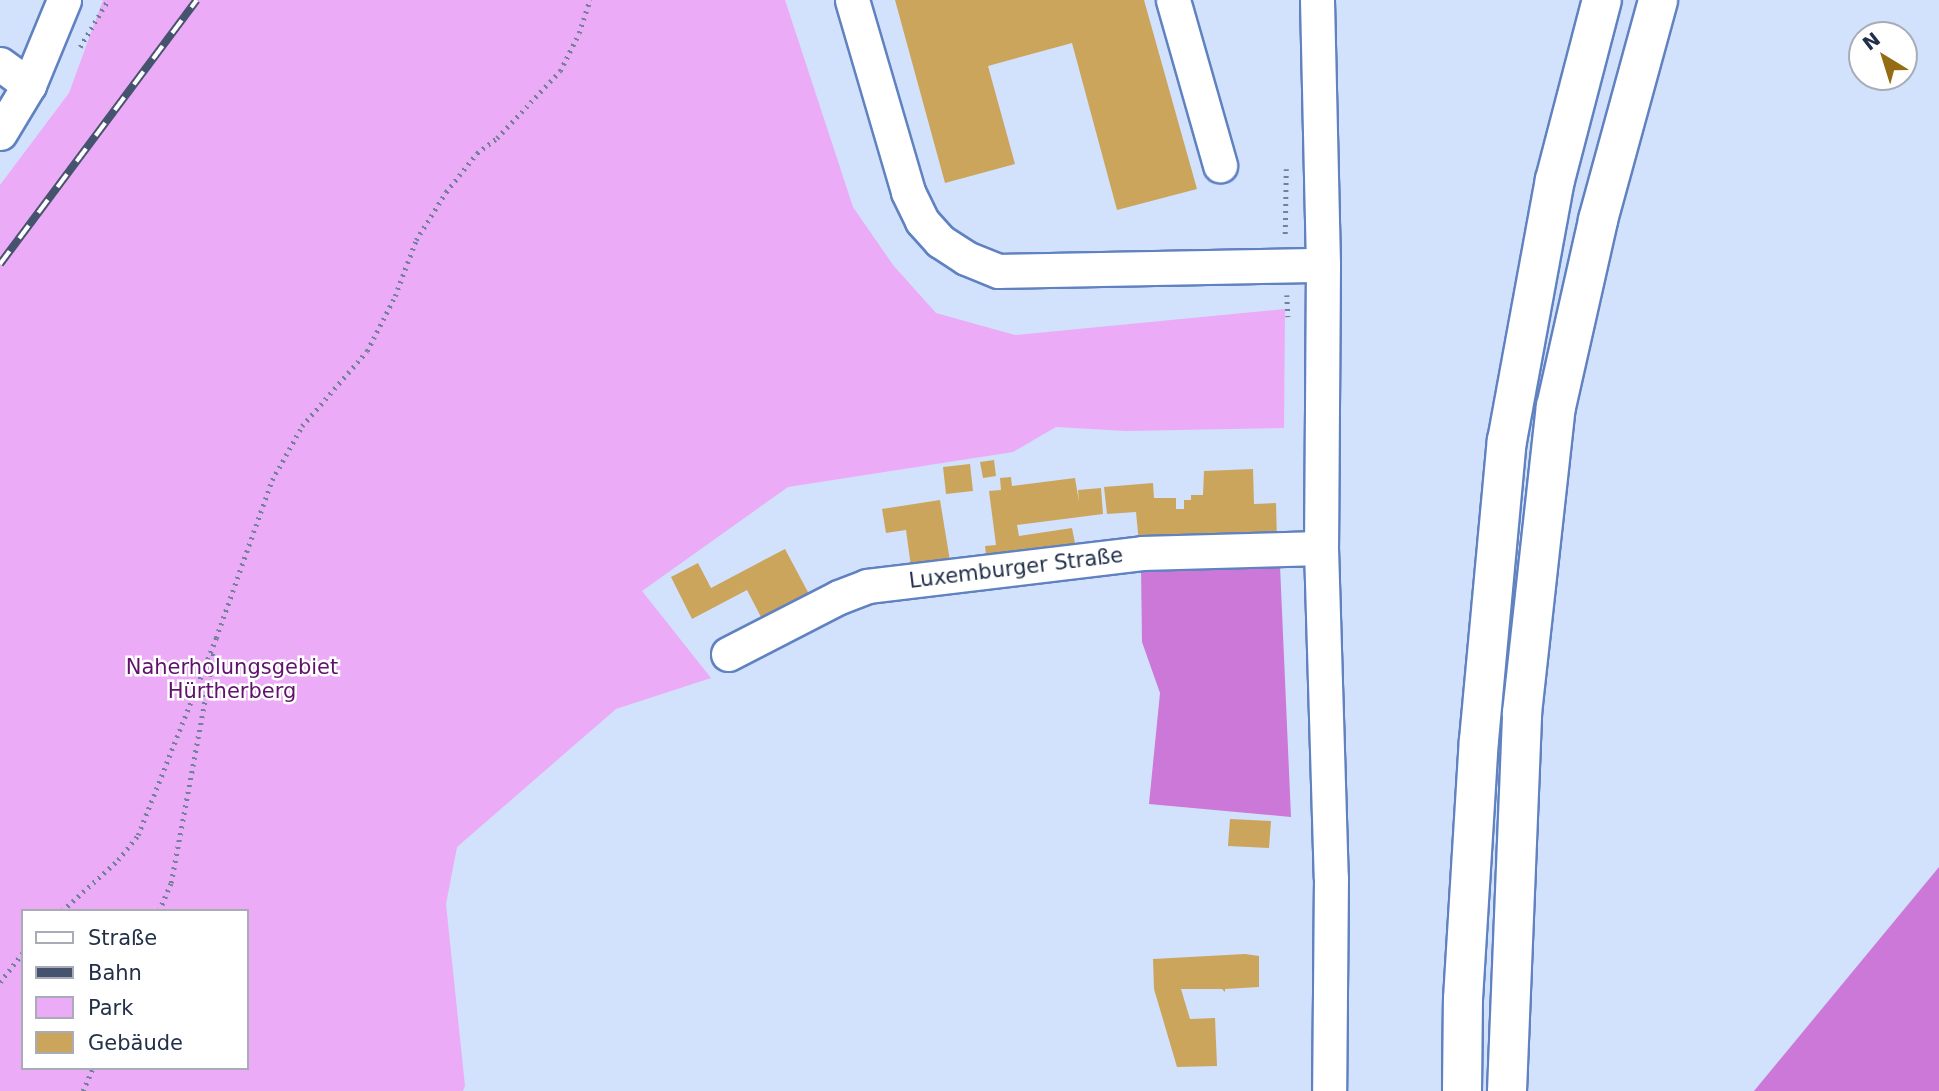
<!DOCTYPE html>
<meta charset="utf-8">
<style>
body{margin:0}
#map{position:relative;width:1939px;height:1091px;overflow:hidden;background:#d2e1fc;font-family:"DejaVu Sans",sans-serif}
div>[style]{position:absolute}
.green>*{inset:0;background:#ecabf6}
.forest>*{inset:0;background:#cb78d8}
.building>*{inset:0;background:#cca55c}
.path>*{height:4.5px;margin-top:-2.25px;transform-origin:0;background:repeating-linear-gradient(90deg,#72819b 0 2px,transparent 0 7px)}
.roads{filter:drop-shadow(2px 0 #6082c0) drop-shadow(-2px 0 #6082c0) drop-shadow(0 2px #6082c0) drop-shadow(0 -2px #6082c0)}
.minor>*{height:33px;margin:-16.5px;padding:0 16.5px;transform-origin:16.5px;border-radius:16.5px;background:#fff}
.major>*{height:38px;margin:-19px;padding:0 19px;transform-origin:19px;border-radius:19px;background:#fff}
.rail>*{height:8px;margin-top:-4px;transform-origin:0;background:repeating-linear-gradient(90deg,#fff 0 16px,#45536e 0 32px);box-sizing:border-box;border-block:2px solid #45536e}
span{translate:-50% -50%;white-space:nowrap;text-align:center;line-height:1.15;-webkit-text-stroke:5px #fff;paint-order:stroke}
.street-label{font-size:21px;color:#22304a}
.park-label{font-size:21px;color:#5f116b}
.legend{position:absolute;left:21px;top:909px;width:228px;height:161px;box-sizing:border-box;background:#fff;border:2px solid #a7acb7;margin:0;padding:9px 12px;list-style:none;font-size:21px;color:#22304a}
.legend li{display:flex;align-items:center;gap:14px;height:35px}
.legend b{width:35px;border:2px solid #a7acb7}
.north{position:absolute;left:1848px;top:21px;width:70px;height:70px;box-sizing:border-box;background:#fff;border:2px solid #a7acb7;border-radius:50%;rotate:322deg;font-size:19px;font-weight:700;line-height:28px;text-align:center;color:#22304a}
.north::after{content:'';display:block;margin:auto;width:24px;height:32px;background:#936c14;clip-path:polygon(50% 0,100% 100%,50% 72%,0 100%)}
</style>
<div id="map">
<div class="green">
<i style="clip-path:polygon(evenodd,103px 0,785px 0,853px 207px,893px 265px,936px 313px,1015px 335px,1285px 309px,1284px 428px,1126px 431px,1056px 427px,1013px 452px,788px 487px,642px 591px,711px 678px,616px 709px,457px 847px,446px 904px,465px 1086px,463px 1091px,0 1091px,0 185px,69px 93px,103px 0,23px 911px,247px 911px,247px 1068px,23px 1068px,23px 911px)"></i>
</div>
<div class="forest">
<i style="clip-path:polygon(1280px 566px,1291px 817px,1149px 804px,1160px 693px,1142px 642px,1141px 567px)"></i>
<i style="clip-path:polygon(1939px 867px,1939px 1091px,1754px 1091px)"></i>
</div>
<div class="building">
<i style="clip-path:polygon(895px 0,1144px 0,1197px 189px,1117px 210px,1072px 43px,988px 66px,1015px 164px,945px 183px)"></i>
<i style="clip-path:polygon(994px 460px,996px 476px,983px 478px,980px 462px)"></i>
<i style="clip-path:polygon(970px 464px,973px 491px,946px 494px,943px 467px)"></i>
<i style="clip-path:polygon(1253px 469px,1254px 504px,1276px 503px,1277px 540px,1139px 543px,1136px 512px,1107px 514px,1104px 487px,1153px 483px,1154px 498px,1176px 498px,1176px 509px,1184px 509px,1184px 500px,1191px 500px,1191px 495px,1203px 495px,1204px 471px)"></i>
<i style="clip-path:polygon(1011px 477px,1012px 486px,1075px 478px,1079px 502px,1078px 490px,1101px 488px,1103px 514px,1017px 525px,1019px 536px,1072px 528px,1077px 553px,987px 564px,985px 546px,996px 545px,989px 491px,1001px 490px,1000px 478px)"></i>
<i style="clip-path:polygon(940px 500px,950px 561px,911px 567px,906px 530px,886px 533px,882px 509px)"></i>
<i style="clip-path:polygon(785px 549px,809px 594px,762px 619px,747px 590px,692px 619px,671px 577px,698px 563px,711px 588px)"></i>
<i style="clip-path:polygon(1230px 819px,1271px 821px,1269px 848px,1228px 846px)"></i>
<i style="clip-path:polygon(1245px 954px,1259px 956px,1259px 987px,1225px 989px,1225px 992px,1222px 989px,1181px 989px,1190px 1019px,1215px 1018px,1217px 1066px,1177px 1067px,1154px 989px,1153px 959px)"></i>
</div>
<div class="path">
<i style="left:80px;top:47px;width:55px;rotate:-59.2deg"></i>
<i style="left:1285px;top:234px;width:65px;rotate:-89.1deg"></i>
<i style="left:1287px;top:295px;width:22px;rotate:87deg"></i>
<i style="left:62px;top:911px;width:76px;rotate:-42.3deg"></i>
<i style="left:118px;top:860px;width:32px;rotate:-51deg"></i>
<i style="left:138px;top:835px;width:212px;rotate:-68.4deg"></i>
<i style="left:216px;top:638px;width:168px;rotate:-70.5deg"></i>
<i style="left:272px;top:480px;width:62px;rotate:-60.9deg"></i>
<i style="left:302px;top:426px;width:99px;rotate:-49.1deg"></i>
<i style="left:367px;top:351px;width:62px;rotate:-63deg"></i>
<i style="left:395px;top:296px;width:60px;rotate:-69.4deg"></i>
<i style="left:416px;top:240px;width:57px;rotate:-58deg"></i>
<i style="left:446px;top:192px;width:50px;rotate:-51.5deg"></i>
<i style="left:477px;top:153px;width:25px;rotate:-37deg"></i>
<i style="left:497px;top:138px;width:92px;rotate:-46.8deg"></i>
<i style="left:560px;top:71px;width:42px;rotate:-63.4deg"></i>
<i style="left:579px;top:33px;width:35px;rotate:-72deg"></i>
<i style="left:159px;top:911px;width:30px;rotate:-67deg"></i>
<i style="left:171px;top:883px;width:235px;rotate:-79.5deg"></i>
<i style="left:0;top:982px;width:37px;rotate:-52deg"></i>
<i style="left:83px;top:1091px;width:25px;rotate:-67deg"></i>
</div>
<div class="roads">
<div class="minor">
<i style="left:852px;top:0;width:200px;rotate:73.7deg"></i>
<i style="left:908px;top:192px;width:32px;rotate:64deg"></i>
<i style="left:922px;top:221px;width:27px;rotate:48deg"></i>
<i style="left:940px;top:241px;width:31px;rotate:33deg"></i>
<i style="left:966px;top:258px;width:35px;rotate:22deg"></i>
<i style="left:999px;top:271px;width:324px;rotate:-1.1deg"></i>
<i style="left:1173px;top:0;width:172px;rotate:74.1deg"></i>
<i style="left:1317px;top:0;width:265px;rotate:88.7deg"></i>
<i style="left:1323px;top:265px;width:283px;rotate:90.4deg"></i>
<i style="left:1321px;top:548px;width:330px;rotate:88.3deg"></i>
<i style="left:1331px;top:878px;width:213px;rotate:90.5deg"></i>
<i style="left:0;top:64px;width:36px;rotate:36deg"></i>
<i style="left:0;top:133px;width:56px;rotate:-58.9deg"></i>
<i style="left:29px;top:85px;width:92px;rotate:-67.6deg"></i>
<i style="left:728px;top:654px;width:125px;rotate:-27.2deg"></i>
<i style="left:839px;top:597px;width:30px;rotate:-21deg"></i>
<i style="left:867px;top:586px;width:277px;rotate:-6.8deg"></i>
<i style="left:1142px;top:553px;width:179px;rotate:-1.6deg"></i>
</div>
<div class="major">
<i style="left:1462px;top:1091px;width:92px;rotate:-89.4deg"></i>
<i style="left:1463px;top:999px;width:259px;rotate:-86.5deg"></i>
<i style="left:1479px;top:740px;width:300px;rotate:-84.7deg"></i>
<i style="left:1507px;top:441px;width:265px;rotate:-79.6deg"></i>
<i style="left:1555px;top:180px;width:186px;rotate:-75.4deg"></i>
<i style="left:1507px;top:1091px;width:378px;rotate:-87.7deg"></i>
<i style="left:1522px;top:713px;width:308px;rotate:-83.7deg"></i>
<i style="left:1556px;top:407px;width:192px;rotate:-77.3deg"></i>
<i style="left:1598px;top:220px;width:228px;rotate:-74.7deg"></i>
</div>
</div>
<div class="rail">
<i style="left:0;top:264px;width:329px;rotate:-53.3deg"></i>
</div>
<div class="street-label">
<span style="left:1016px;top:568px;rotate:-7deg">Luxemburger Straße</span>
</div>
<div class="park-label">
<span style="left:232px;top:679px">Naherholungsgebiet<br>Hürtherberg</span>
</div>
<ul class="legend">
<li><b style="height:9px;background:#fff"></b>Straße</li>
<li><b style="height:9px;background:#45536e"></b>Bahn</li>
<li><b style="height:19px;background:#ecabf6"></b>Park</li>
<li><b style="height:19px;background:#cca55c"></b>Gebäude</li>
</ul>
<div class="north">N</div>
</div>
